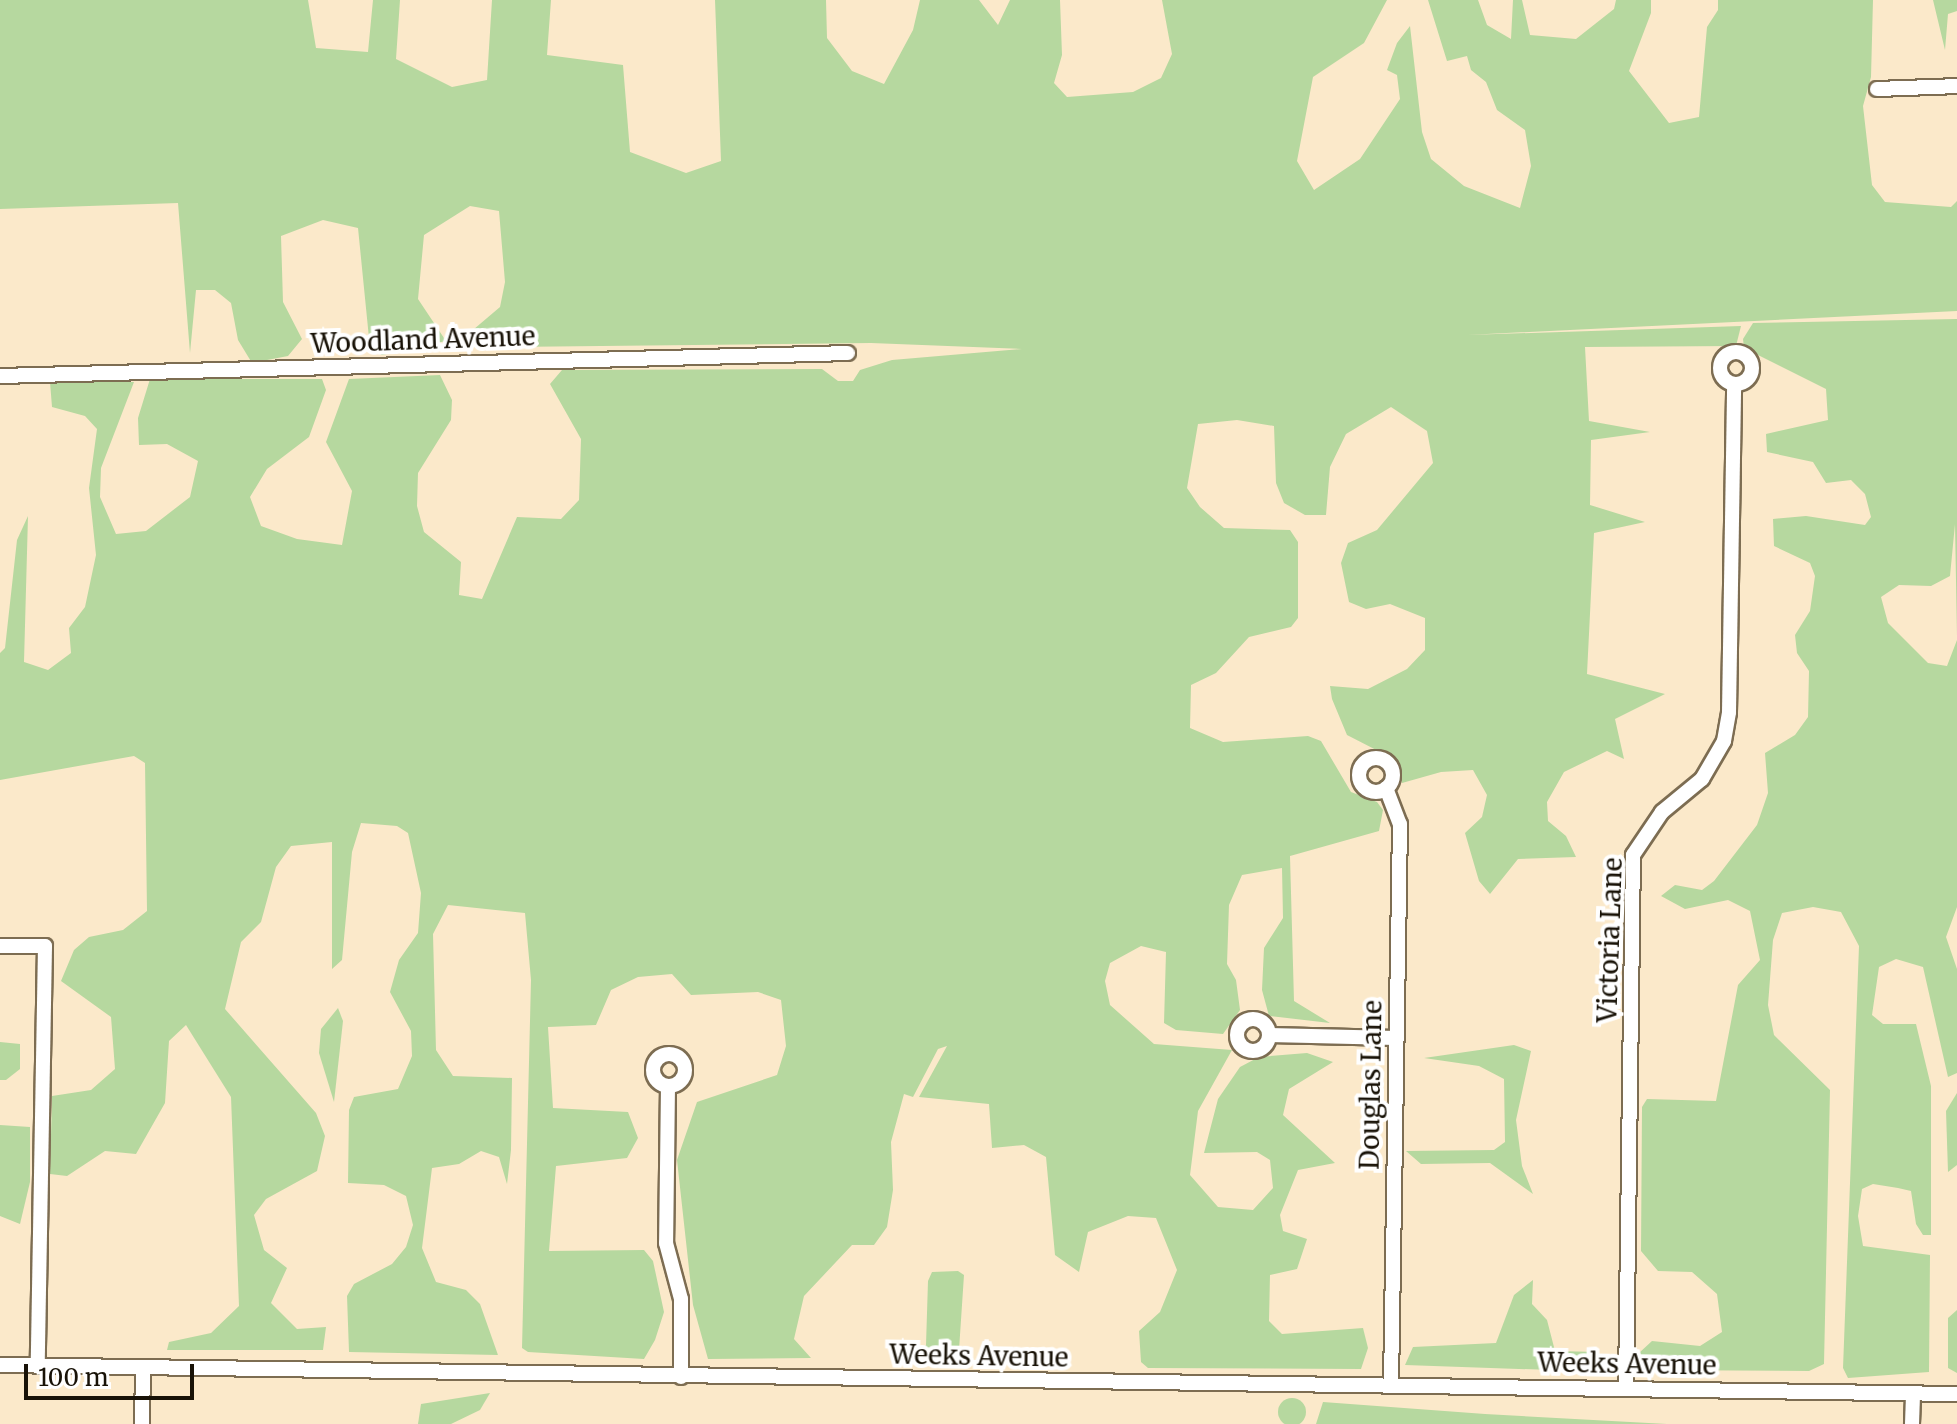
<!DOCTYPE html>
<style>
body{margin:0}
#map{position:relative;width:1957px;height:1424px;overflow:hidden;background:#fbe9ca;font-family:Merriweather,serif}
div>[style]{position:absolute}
.green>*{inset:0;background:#b6d89f}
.round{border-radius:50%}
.roads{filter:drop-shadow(2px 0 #7d6d52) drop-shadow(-2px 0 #7d6d52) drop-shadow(0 2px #7d6d52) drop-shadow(0 -2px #7d6d52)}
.minor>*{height:14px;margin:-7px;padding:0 7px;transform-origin:7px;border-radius:7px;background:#fff}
.minor>.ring{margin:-7px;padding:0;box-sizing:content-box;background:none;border:14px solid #fff;border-radius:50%}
span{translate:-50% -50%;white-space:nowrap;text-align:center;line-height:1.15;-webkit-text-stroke:8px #fff;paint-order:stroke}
.street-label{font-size:26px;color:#181207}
.scale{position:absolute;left:24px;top:1364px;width:170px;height:36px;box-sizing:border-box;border:4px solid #181207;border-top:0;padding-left:10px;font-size:24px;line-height:28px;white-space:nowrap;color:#181207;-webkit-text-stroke:6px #fff;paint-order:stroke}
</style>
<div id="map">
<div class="green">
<i style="clip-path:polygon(0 0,308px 0,316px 48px,368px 52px,373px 0,400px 0,396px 59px,452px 87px,487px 80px,492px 0,551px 0,547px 55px,623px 65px,630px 152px,686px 173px,721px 161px,715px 0,826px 0,827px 38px,852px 71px,884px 84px,913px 30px,920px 0,979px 0,998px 25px,1010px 0,1060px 0,1062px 55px,1054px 83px,1067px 97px,1133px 92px,1161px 78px,1172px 54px,1162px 0,1387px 0,1364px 43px,1313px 77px,1297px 161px,1314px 190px,1360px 159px,1400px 99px,1397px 75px,1387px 70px,1397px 43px,1410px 26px,1422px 132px,1431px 159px,1464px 186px,1520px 208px,1531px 166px,1525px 130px,1497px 110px,1486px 82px,1471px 70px,1467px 56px,1447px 61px,1428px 0,1478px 0,1487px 25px,1511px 39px,1513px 0,1522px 0,1530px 35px,1576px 39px,1614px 9px,1616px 0,1651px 0,1651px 13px,1629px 71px,1669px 123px,1699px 117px,1707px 27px,1718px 10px,1718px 0,1873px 0,1871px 77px,1863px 106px,1872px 185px,1885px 202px,1951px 207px,1957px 201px,1957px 311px,1467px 335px,1741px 326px,1736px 346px,1585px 347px,1589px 421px,1650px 432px,1591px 440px,1590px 505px,1645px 522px,1594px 533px,1587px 674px,1665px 694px,1615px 719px,1624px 759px,1607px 751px,1564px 772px,1547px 802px,1548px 821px,1566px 836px,1576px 857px,1518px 859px,1490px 894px,1479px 881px,1465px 833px,1482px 817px,1487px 795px,1473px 770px,1441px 772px,1402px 783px,1398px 767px,1386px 755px,1347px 735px,1332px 699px,1330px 686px,1368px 689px,1407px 669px,1425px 650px,1425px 618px,1390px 604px,1366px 609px,1349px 602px,1341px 563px,1348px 543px,1377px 530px,1433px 463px,1427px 431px,1391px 407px,1346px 434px,1330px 467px,1326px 515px,1305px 515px,1284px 503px,1276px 483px,1274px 426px,1237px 420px,1198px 424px,1187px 488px,1200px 507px,1224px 528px,1290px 530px,1298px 542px,1298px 618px,1291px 627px,1249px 637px,1216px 673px,1191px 685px,1190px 728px,1223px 742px,1308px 736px,1321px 741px,1351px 792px,1377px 802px,1383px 810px,1379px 831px,1290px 856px,1294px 1001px,1330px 1023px,1269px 1016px,1262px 990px,1264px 948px,1283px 918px,1282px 868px,1242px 875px,1229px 905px,1227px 964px,1236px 980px,1240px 1010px,1223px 1034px,1176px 1030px,1164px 1023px,1166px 952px,1141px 946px,1110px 963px,1105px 981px,1110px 1005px,1154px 1044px,1232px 1050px,1198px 1111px,1190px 1175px,1218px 1207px,1253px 1210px,1273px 1188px,1270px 1160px,1257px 1152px,1204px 1153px,1218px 1099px,1240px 1067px,1259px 1057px,1307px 1053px,1333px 1062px,1289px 1089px,1283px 1115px,1335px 1163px,1298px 1170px,1280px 1215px,1283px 1231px,1307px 1239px,1297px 1269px,1270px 1275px,1269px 1321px,1282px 1334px,1363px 1328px,1368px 1348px,1361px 1369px,1148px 1368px,1141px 1362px,1139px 1331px,1160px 1312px,1177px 1270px,1156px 1218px,1128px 1216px,1088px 1232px,1079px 1272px,1055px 1255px,1046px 1157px,1024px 1145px,992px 1148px,989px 1104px,919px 1097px,947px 1046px,938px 1049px,913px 1097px,904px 1094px,891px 1142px,893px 1190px,887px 1227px,874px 1245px,852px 1245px,804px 1296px,794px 1339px,811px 1358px,708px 1359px,693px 1305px,677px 1160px,697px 1102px,777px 1075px,786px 1046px,781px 1000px,758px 992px,691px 995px,672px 974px,638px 977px,611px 990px,596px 1025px,548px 1027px,553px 1108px,628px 1112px,638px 1138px,627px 1158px,556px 1166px,549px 1251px,644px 1250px,653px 1261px,664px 1312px,655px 1340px,644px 1359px,528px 1352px,522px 1348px,531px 980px,525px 913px,448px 905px,433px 934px,436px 1050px,453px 1076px,512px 1078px,511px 1150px,507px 1184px,499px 1157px,481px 1151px,459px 1164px,432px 1168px,422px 1248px,436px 1282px,466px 1290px,480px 1304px,498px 1355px,349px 1352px,347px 1296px,354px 1284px,392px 1264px,406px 1247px,413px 1225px,406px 1196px,384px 1185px,348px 1183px,349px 1110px,354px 1097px,398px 1089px,412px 1056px,411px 1031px,390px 992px,399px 960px,418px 933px,421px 893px,408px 833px,397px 826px,361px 823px,352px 852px,342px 960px,332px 969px,332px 842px,291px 846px,276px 867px,261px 922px,241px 942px,225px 1009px,316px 1113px,325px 1136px,317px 1171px,266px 1199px,254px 1215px,264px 1250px,287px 1268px,271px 1303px,297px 1329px,326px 1327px,323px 1350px,167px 1350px,169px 1342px,211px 1333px,239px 1306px,231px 1097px,186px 1025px,169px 1041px,165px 1103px,136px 1154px,105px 1151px,67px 1176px,50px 1174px,52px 1096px,91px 1090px,115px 1069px,111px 1017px,61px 981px,74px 950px,89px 937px,123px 930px,147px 911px,145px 763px,134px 756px,0 780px,0 653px,5px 648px,17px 540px,28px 516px,24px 662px,48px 670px,71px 653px,69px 628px,85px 607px,96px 555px,89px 488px,97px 429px,85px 416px,52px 407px,50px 382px,134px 382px,101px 468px,100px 497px,116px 534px,146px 531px,190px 497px,198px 461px,167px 444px,139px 445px,138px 418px,150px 379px,322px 379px,326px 390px,309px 437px,267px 469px,250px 497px,261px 526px,297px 539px,342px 545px,352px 491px,326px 442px,349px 379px,440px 375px,452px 400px,451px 420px,418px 473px,417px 506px,424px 532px,461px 562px,459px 595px,482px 599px,517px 517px,561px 519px,579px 500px,581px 439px,550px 384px,562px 370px,822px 369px,838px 381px,853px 381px,860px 370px,892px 360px,1022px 349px,871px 343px,503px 347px,467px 335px,500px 307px,505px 282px,499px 211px,470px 206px,424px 235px,418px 299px,446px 341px,382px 355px,370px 348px,358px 228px,323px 220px,281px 236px,283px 302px,302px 339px,288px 356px,252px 363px,238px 340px,231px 303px,215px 290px,196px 290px,190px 353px,178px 203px,0 209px)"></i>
<i style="clip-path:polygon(1933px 0,1957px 0,1957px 11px,1948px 14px,1945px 50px)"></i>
<i style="clip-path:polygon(1957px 319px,1957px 637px,1955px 524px,1950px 576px,1931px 586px,1899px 585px,1881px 597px,1888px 623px,1928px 663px,1947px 666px,1957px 640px,1957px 907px,1946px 937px,1957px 969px,1957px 1073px,1948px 1077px,1923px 967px,1896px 959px,1879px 967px,1872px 1015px,1883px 1024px,1916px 1024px,1931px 1086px,1931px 1235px,1923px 1235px,1916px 1224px,1911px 1191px,1898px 1188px,1873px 1184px,1862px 1189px,1858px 1216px,1863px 1246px,1930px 1255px,1929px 1372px,1848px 1378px,1843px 1368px,1859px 946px,1841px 912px,1813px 907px,1782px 913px,1773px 940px,1768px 1005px,1774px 1035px,1830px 1090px,1824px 1364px,1809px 1371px,1643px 1370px,1639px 1353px,1652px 1341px,1700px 1346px,1722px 1332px,1717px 1294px,1692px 1272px,1658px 1271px,1641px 1251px,1642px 1107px,1647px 1099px,1716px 1101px,1738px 985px,1760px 960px,1750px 911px,1728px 900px,1685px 909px,1661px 896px,1675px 885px,1702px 890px,1714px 881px,1757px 825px,1768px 793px,1765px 753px,1795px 735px,1808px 717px,1809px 671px,1797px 653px,1795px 635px,1810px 611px,1815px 576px,1810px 563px,1774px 546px,1773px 519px,1806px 516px,1865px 525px,1871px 517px,1865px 494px,1851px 480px,1826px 483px,1813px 462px,1767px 452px,1766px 434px,1828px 420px,1826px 389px,1744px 348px,1743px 339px,1753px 323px)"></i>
<i style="clip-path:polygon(338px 1008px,343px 1021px,334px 1102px,319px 1053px,321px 1029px)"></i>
<i style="clip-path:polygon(0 1042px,20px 1044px,20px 1069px,6px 1080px,0 1080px)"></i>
<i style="clip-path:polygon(1514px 1045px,1531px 1051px,1516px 1120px,1522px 1166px,1533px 1194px,1490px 1163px,1421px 1164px,1406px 1151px,1494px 1150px,1505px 1142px,1504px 1079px,1479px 1066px,1424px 1058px)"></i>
<i style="clip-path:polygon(1957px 1093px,1957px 1165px,1948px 1172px,1946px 1111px)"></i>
<i style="clip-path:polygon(0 1125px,30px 1127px,30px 1182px,20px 1224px,0 1216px)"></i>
<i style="clip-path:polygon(958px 1271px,964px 1275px,958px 1365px,924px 1362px,919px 1355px,926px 1345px,928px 1281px,932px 1272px)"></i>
<i style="clip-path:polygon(1533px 1280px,1532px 1304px,1547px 1320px,1555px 1351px,1598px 1352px,1608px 1372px,1405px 1365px,1413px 1347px,1496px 1343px,1514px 1295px)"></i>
<i style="clip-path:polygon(1957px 1310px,1957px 1373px,1948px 1368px,1948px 1318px)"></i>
<i style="clip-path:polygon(490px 1393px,480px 1410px,451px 1424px,418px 1424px,421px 1404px)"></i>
<i class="round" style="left:1278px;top:1398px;width:28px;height:28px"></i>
<i style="clip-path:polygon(1323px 1402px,1485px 1414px,1667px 1424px,1316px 1424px)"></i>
</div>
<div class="roads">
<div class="minor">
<i style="left:1877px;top:89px;width:80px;rotate:-2.1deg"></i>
<i class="ring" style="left:1720px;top:352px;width:18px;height:18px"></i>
<i style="left:0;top:376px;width:848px;rotate:-1.55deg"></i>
<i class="ring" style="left:1359px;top:758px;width:20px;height:20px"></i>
<i style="left:1386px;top:788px;width:39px;rotate:69deg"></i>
<i style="left:1400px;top:824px;width:562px;rotate:90.92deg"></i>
<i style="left:0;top:946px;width:45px"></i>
<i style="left:45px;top:946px;width:420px;rotate:91deg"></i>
<i class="ring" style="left:1237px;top:1019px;width:18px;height:18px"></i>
<i style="left:1269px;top:1035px;width:127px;rotate:1.4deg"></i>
<i class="ring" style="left:653px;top:1054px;width:18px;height:18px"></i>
<i style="left:668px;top:1086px;width:157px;rotate:90.7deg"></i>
<i style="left:666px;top:1243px;width:58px;rotate:75deg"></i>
<i style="left:681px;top:1299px;width:78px;rotate:90deg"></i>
<i style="left:0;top:1365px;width:1957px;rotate:0.85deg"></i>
<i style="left:1626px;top:1387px;width:532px;rotate:-89.25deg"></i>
<i style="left:1633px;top:855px;width:52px;rotate:-56deg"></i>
<i style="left:1662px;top:812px;width:52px;rotate:-39.5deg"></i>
<i style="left:1702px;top:779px;width:44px;rotate:-59.9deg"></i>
<i style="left:1724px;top:741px;width:29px;rotate:-80deg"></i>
<i style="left:1729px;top:712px;width:328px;rotate:-89.1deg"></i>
<i style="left:142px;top:1424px;width:57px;rotate:-89deg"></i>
<i style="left:1912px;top:1424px;width:30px;rotate:-88deg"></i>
</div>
</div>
<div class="street-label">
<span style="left:423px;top:340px;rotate:-2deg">Woodland Avenue</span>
<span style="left:1610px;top:940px;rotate:-88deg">Victoria Lane</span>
<span style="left:1371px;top:1085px;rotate:-89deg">Douglas Lane</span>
<span style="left:979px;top:1356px;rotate:1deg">Weeks Avenue</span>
<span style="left:1627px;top:1364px;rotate:1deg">Weeks Avenue</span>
</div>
<div class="scale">100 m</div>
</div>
